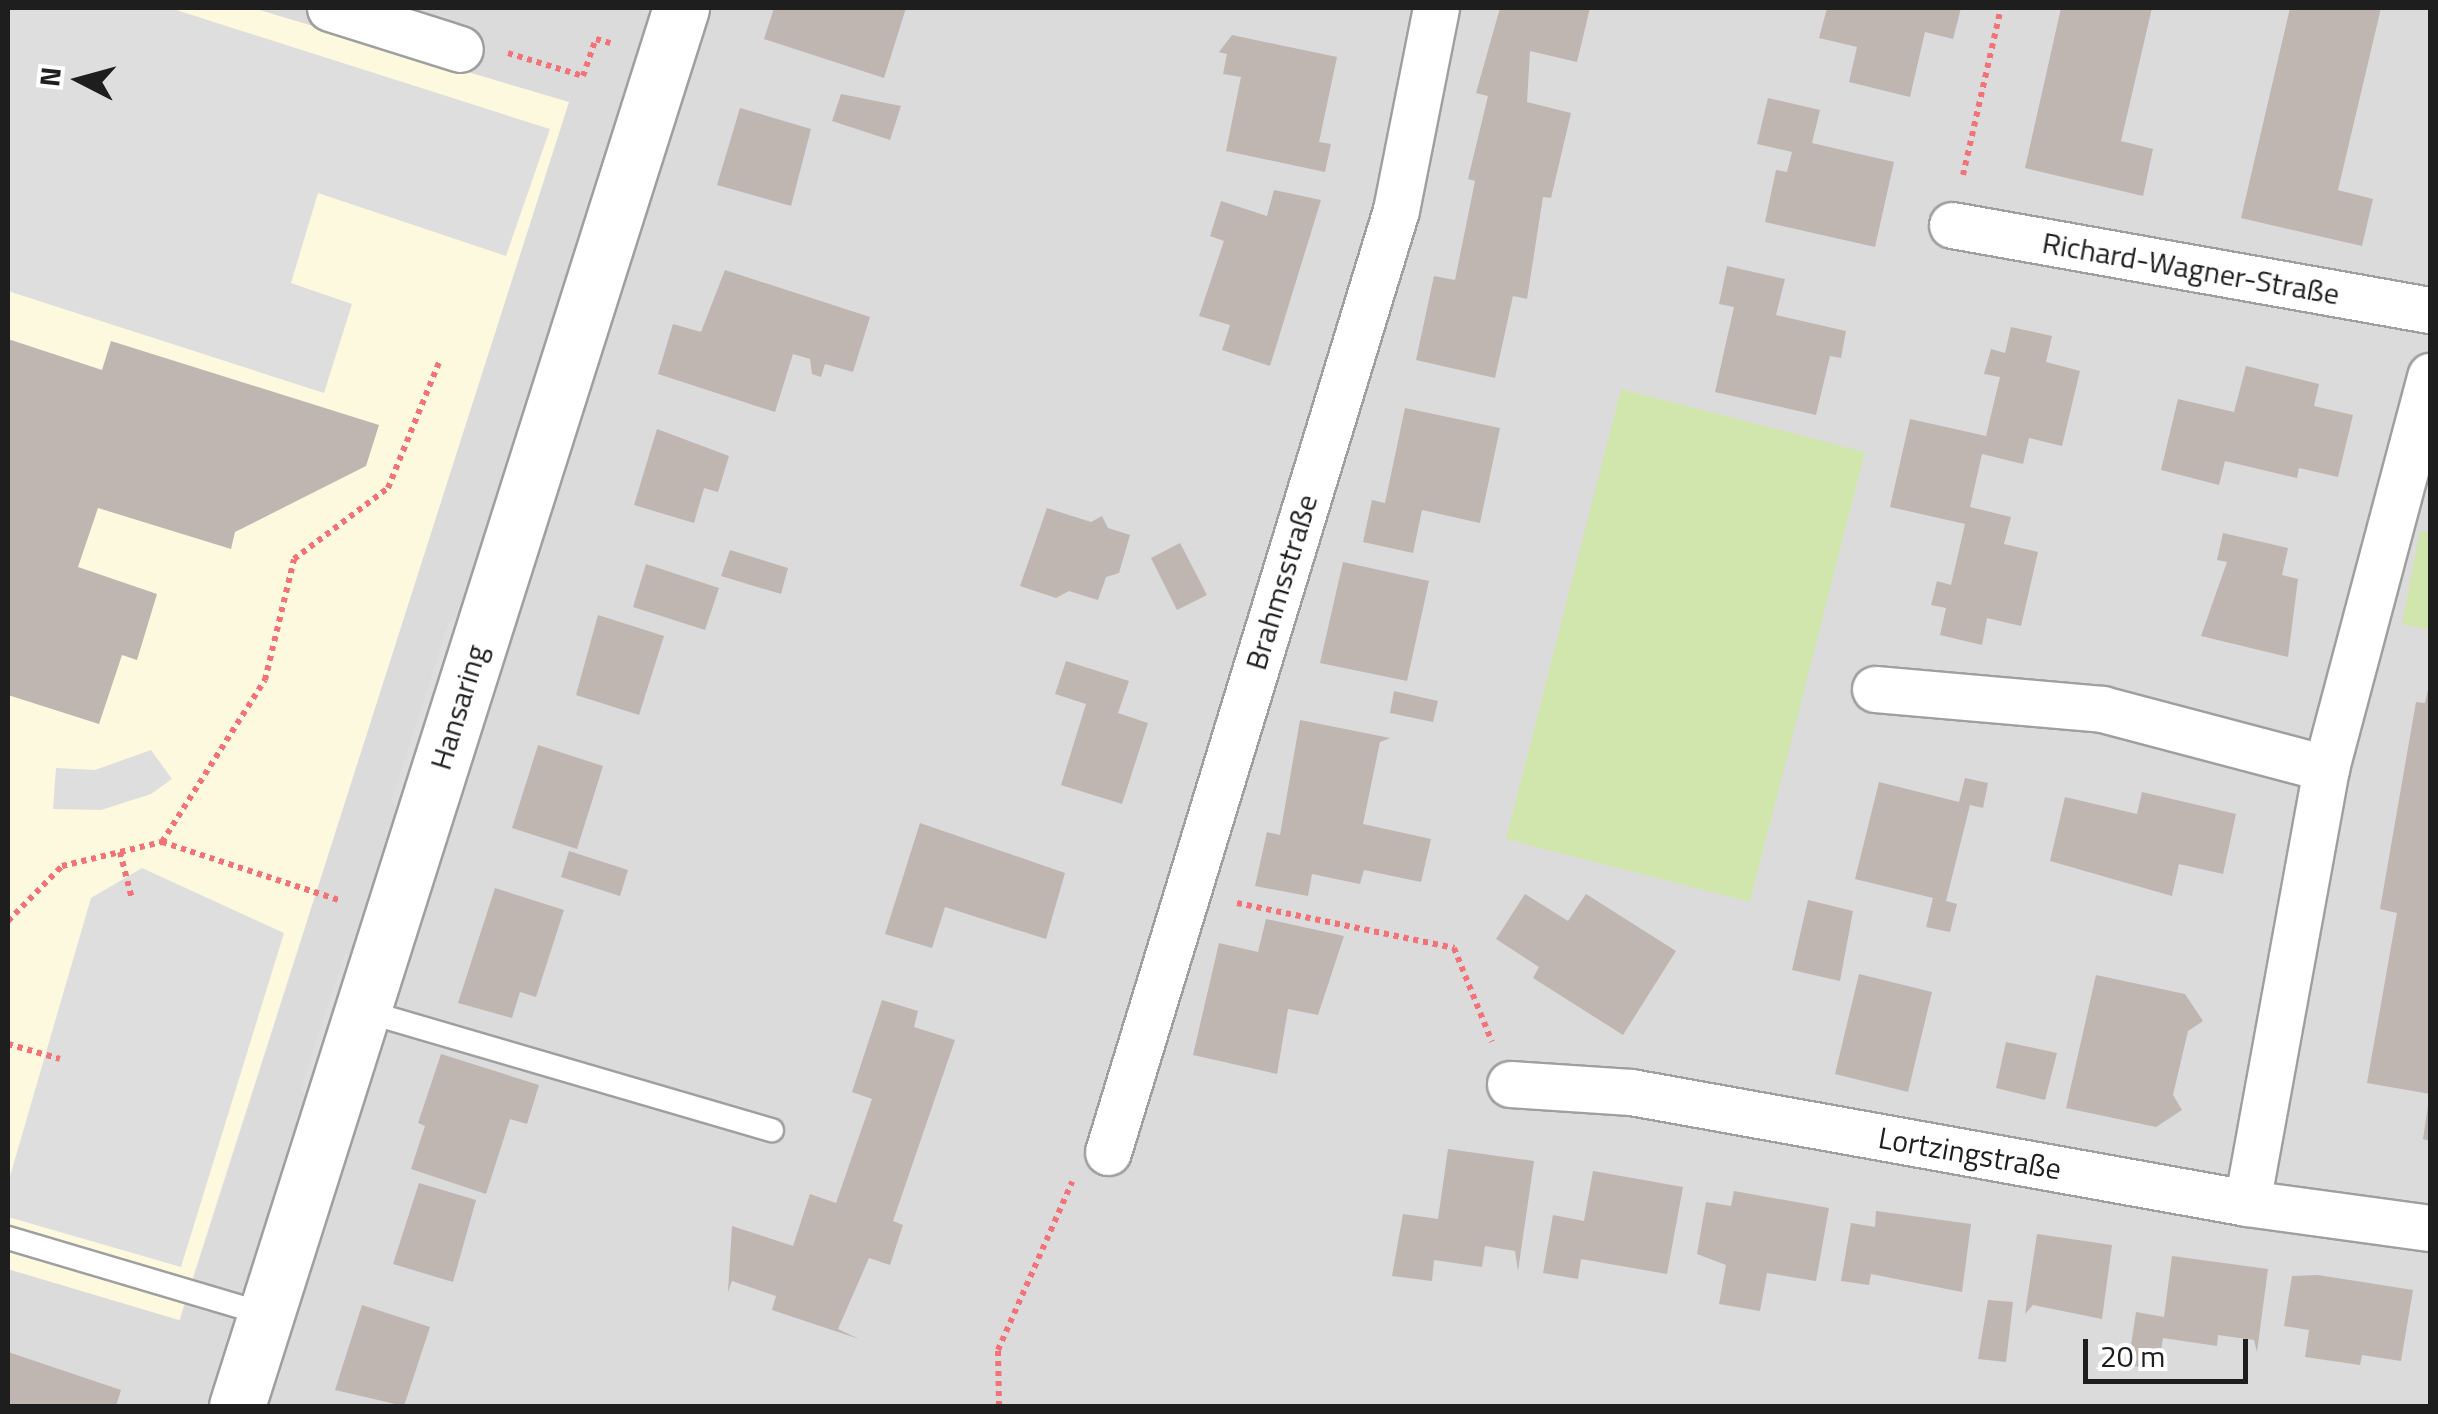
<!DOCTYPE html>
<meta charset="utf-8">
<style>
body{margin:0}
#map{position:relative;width:2438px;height:1414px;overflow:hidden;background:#eeeae5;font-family:"Titillium Web",sans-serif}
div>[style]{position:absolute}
.residential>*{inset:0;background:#dcdbdb}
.education>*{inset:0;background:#fdf9df}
.grass>*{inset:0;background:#d1e6ad}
.parking>*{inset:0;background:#dedede}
.building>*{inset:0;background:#bfb5b1}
.path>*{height:6px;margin-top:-3px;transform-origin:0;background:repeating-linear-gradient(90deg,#f27277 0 5px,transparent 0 10px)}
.roads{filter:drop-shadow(2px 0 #9f9f9f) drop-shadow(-2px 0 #9f9f9f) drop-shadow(0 2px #9f9f9f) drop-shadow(0 -2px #9f9f9f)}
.service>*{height:22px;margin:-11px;padding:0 11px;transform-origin:11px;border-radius:11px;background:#fff}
.minor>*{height:45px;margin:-22.5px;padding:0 22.5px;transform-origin:22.5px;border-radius:22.5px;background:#fff}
.tertiary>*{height:55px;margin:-27.5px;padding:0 27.5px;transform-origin:27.5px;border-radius:27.5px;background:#fff}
span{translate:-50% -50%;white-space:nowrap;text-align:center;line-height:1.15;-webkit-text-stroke:9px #fff;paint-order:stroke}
.street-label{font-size:30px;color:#1e1e1e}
.frame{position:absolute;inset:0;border:10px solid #1e1e1e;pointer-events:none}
.north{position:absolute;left:30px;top:30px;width:100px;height:100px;-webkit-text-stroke:8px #fff;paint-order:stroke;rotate:276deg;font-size:28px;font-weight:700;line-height:40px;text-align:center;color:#1e1e1e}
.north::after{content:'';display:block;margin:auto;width:35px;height:45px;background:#1e1e1e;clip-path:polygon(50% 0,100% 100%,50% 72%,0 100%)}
.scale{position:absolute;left:2083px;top:1339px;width:165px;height:45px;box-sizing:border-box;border:5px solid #1e1e1e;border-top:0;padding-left:12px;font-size:30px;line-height:35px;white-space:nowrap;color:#1e1e1e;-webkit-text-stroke:8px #fff;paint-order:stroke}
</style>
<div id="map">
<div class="residential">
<i style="clip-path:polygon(252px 8px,2430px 8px,2430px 1406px,8px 1406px,8px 1269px,180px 1320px,568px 103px)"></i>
</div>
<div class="education">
<i style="clip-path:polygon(8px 8px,252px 8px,569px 102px,179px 1320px,8px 1269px)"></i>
</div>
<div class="grass">
<i style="clip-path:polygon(1621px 389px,1865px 452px,1750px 902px,1506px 839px)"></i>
<i style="clip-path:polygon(2420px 531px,2430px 533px,2430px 630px,2402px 624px)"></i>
</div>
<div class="parking">
<i style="clip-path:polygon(8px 8px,170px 8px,550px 129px,506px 256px,318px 193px,291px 283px,352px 304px,324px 393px,8px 291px)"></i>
<i style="clip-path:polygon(468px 611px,400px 819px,392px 799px,449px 622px)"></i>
<i style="clip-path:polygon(151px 750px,172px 779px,151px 794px,101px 810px,53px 809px,56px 768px,95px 770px)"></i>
<i style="clip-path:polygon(142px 868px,284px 933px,181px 1267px,8px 1217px,8px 1183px,91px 898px)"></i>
<i style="clip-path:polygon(345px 953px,362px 958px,313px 1106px,301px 1088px)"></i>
</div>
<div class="building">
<i style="clip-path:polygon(774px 8px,906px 8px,884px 78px,764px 39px)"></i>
<i style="clip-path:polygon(1500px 8px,1590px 8px,1577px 62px,1530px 51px,1527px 102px,1571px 113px,1551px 198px,1543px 197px,1527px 299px,1513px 296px,1495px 378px,1416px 360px,1434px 276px,1455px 280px,1475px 181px,1468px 179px,1488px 96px,1476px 93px)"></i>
<i style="clip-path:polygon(1827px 8px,1921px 9px,1961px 8px,1953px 39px,1925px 32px,1910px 97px,1849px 82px,1857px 47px,1819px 38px)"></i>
<i style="clip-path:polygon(2061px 8px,2152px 8px,2121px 141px,2153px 149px,2143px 196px,2025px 168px)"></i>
<i style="clip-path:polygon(2290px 8px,2381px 8px,2338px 190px,2373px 199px,2362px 246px,2241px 218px)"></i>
<i style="clip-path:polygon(1232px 35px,1337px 57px,1319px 142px,1331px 144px,1325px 172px,1226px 151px,1241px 77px,1223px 74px,1227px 54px,1219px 52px)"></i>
<i style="clip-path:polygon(841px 94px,901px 106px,890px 140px,832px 121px)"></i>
<i style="clip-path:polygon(1768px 98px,1820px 110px,1812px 143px,1894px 162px,1875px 247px,1765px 222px,1776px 170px,1787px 172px,1792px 152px,1757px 144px)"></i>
<i style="clip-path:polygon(740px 108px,811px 129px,791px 206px,717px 185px)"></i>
<i style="clip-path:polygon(1274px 190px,1321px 200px,1270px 366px,1222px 350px,1230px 325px,1199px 316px,1224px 241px,1210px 236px,1221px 201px,1267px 216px)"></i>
<i style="clip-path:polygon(1727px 266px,1785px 279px,1776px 315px,1846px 331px,1841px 358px,1830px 356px,1816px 415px,1715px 392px,1734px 307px,1719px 304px)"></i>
<i style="clip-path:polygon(725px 270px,870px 317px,853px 372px,825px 364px,821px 377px,812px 374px,810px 359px,793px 354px,775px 412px,658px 374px,673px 324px,701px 332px)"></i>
<i style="clip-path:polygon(2011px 327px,2052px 336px,2046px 362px,2080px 371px,2062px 446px,2029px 438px,2023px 464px,1982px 454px,1970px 507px,2011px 517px,2004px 544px,2038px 552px,2021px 626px,1987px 618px,1982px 645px,1940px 635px,1946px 608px,1931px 605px,1937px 581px,1951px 585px,1965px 524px,1890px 507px,1910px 419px,1986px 436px,2000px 377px,1984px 374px,1991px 349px,2005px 353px)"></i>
<i style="clip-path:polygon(8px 339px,102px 370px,111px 341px,379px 425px,366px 466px,235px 532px,231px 549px,98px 508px,78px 567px,157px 594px,137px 660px,122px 655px,99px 724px,8px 695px)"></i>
<i style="clip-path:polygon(2246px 366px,2319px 384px,2314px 406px,2353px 415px,2338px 477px,2299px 468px,2297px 478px,2225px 461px,2219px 485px,2161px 470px,2178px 399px,2234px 412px)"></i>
<i style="clip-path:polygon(1405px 408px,1500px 428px,1480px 523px,1422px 510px,1413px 553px,1363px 542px,1372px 500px,1385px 503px)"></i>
<i style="clip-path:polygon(657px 429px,729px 456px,718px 492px,704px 488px,694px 523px,634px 505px)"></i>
<i style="clip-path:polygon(1047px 508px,1091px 522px,1102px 516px,1108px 528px,1130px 535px,1119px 573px,1106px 577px,1098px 600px,1069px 591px,1056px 598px,1020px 586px)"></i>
<i style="clip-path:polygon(2223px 533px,2288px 548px,2282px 575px,2298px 579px,2288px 657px,2201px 636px,2227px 562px,2217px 560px)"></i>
<i style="clip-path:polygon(1180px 543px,1207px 595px,1177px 610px,1151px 558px)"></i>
<i style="clip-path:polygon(730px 550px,788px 568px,781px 594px,721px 576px)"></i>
<i style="clip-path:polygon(1343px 562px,1429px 581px,1407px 681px,1320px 663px)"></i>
<i style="clip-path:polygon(646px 564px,719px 588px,705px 630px,633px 607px)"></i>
<i style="clip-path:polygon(598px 615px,664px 636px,639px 715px,576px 695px)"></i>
<i style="clip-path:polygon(1066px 661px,1129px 681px,1118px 713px,1148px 723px,1122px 804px,1061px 785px,1086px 704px,1055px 694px)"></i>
<i style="clip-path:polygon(2430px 681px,2430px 1094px,2367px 1083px,2397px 913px,2380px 909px,2416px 702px,2425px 703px)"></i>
<i style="clip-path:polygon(1394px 691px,1438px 701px,1433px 722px,1390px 713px)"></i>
<i style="clip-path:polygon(1300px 720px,1390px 738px,1380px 742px,1363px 824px,1431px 839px,1421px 882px,1364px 870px,1360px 884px,1312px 874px,1308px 896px,1255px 886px,1267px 832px,1280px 835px)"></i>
<i style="clip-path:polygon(538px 745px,603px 766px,577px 849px,512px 828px)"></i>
<i style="clip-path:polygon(1965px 778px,1988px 783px,1983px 808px,1970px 805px,1946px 901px,1957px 904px,1950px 932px,1926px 927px,1933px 898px,1855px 879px,1879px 782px,1959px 802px)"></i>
<i style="clip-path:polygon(2142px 792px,2236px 814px,2223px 874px,2179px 864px,2172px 896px,2050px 861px,2065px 797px,2137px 814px)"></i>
<i style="clip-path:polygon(920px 823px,1065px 873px,1046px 939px,945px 907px,932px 948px,885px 934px)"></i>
<i style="clip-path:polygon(569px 851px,628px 870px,620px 896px,561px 877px)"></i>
<i style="clip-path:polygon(495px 888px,564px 910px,536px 997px,520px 992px,512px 1018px,458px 1003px)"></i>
<i style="clip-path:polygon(1525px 894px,1568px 921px,1586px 894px,1676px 951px,1623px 1035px,1533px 978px,1539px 967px,1496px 939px)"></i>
<i style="clip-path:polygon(1808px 900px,1853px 911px,1840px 981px,1792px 970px)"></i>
<i style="clip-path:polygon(1266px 919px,1344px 936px,1318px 1015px,1288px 1009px,1277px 1074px,1193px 1055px,1219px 943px,1258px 952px)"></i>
<i style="clip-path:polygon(1859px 974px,1932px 992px,1908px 1092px,1835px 1074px)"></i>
<i style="clip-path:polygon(2096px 975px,2185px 994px,2203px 1021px,2188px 1031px,2173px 1095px,2182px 1110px,2156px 1127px,2066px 1108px)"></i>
<i style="clip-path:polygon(882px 1000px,918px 1011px,914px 1027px,955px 1040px,893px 1221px,903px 1225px,890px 1265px,869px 1258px,838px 1329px,859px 1339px,772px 1310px,776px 1296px,732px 1281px,728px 1292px,732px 1226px,793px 1246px,810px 1194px,836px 1203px,872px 1099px,852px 1092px)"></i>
<i style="clip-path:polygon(2006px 1042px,2057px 1053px,2045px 1100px,1996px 1088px)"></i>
<i style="clip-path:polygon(441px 1054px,539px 1085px,527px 1124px,510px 1119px,486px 1194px,411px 1169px,425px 1126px,418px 1123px)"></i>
<i style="clip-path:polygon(2428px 1106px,2430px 1106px,2430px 1141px,2423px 1139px)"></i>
<i style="clip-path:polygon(1448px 1149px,1534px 1161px,1518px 1271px,1515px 1251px,1485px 1246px,1482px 1267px,1434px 1260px,1432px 1281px,1392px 1276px,1403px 1214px,1438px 1219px)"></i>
<i style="clip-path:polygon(1593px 1171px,1683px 1187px,1667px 1274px,1581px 1259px,1578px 1279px,1543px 1273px,1553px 1215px,1584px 1221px)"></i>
<i style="clip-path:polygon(419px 1183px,476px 1200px,453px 1282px,393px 1264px)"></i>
<i style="clip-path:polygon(1734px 1191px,1829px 1208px,1816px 1281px,1767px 1273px,1760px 1311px,1719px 1304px,1726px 1265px,1697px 1254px,1706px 1202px,1731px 1206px)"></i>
<i style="clip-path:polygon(1876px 1211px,1971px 1224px,1962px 1292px,1871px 1274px,1869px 1285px,1841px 1281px,1851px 1223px,1875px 1227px)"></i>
<i style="clip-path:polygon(2037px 1234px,2112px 1245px,2102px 1319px,2033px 1305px,2025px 1314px)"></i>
<i style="clip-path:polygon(2172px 1256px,2268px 1269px,2257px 1352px,2254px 1340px,2218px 1335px,2217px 1346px,2163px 1338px,2158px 1370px,2128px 1365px,2136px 1312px,2164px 1317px)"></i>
<i style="clip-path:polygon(2318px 1275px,2413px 1290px,2401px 1361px,2362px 1355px,2360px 1365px,2305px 1357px,2309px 1330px,2284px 1326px,2292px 1276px)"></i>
<i style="clip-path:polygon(1988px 1300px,2013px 1302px,2006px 1362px,1978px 1359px)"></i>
<i style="clip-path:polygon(362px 1305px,430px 1327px,404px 1406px,335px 1390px)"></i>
<i style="clip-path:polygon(8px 1352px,121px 1390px,116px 1406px,8px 1406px)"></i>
</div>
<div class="path">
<i style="left:508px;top:53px;width:78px;rotate:17deg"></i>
<i style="left:583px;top:76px;width:39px;rotate:-71deg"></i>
<i style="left:596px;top:39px;width:15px;rotate:16deg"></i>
<i style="left:1963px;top:175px;width:171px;rotate:-77.2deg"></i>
<i style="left:162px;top:842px;width:192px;rotate:-57.6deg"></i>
<i style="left:265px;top:680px;width:124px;rotate:-76.5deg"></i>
<i style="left:294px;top:559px;width:118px;rotate:-37.1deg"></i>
<i style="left:388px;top:488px;width:138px;rotate:-67.9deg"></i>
<i style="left:120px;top:852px;width:49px;rotate:75.7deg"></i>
<i style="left:1237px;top:903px;width:222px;rotate:11.7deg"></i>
<i style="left:1454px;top:948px;width:101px;rotate:68deg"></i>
<i style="left:8px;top:921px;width:77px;rotate:-45.5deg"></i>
<i style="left:62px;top:866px;width:103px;rotate:-13.5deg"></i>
<i style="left:162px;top:842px;width:188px;rotate:18.2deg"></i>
<i style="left:8px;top:1044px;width:54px;rotate:16.1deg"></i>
<i style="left:999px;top:1406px;width:56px;rotate:-91deg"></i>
<i style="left:998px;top:1350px;width:184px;rotate:-66.2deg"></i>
</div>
<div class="roads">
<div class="service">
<i style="left:364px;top:1011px;width:425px;rotate:16.3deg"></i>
<i style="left:8px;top:1238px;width:271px;rotate:16.5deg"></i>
</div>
<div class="minor">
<i style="left:330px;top:8px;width:136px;rotate:17.5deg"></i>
<i style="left:1952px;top:225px;width:485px;rotate:10.1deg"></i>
<i style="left:1875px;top:689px;width:228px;rotate:5deg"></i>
<i style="left:2102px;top:709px;width:232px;rotate:14.8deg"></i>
<i style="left:1510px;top:1084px;width:121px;rotate:3.8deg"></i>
<i style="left:1631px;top:1092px;width:626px;rotate:10.21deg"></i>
<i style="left:2247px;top:1203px;width:185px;rotate:7.8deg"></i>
<i style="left:1108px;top:1152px;width:985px;rotate:-73deg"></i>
<i style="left:1396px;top:210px;width:206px;rotate:-78.8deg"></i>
<i style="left:2247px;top:1203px;width:442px;rotate:-79.7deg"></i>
<i style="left:2326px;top:768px;width:406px;rotate:-75.1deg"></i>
</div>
<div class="tertiary">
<i style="left:237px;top:1406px;width:1467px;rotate:-72.38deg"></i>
</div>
</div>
<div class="street-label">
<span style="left:2191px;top:268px;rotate:10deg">Richard-Wagner-Straße</span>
<span style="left:1281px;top:582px;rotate:-73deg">Brahmsstraße</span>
<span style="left:458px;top:707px;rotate:-73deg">Hansaring</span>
<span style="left:1970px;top:1153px;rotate:10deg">Lortzingstraße</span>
</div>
<div class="frame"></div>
<div class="north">N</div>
<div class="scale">20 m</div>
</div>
